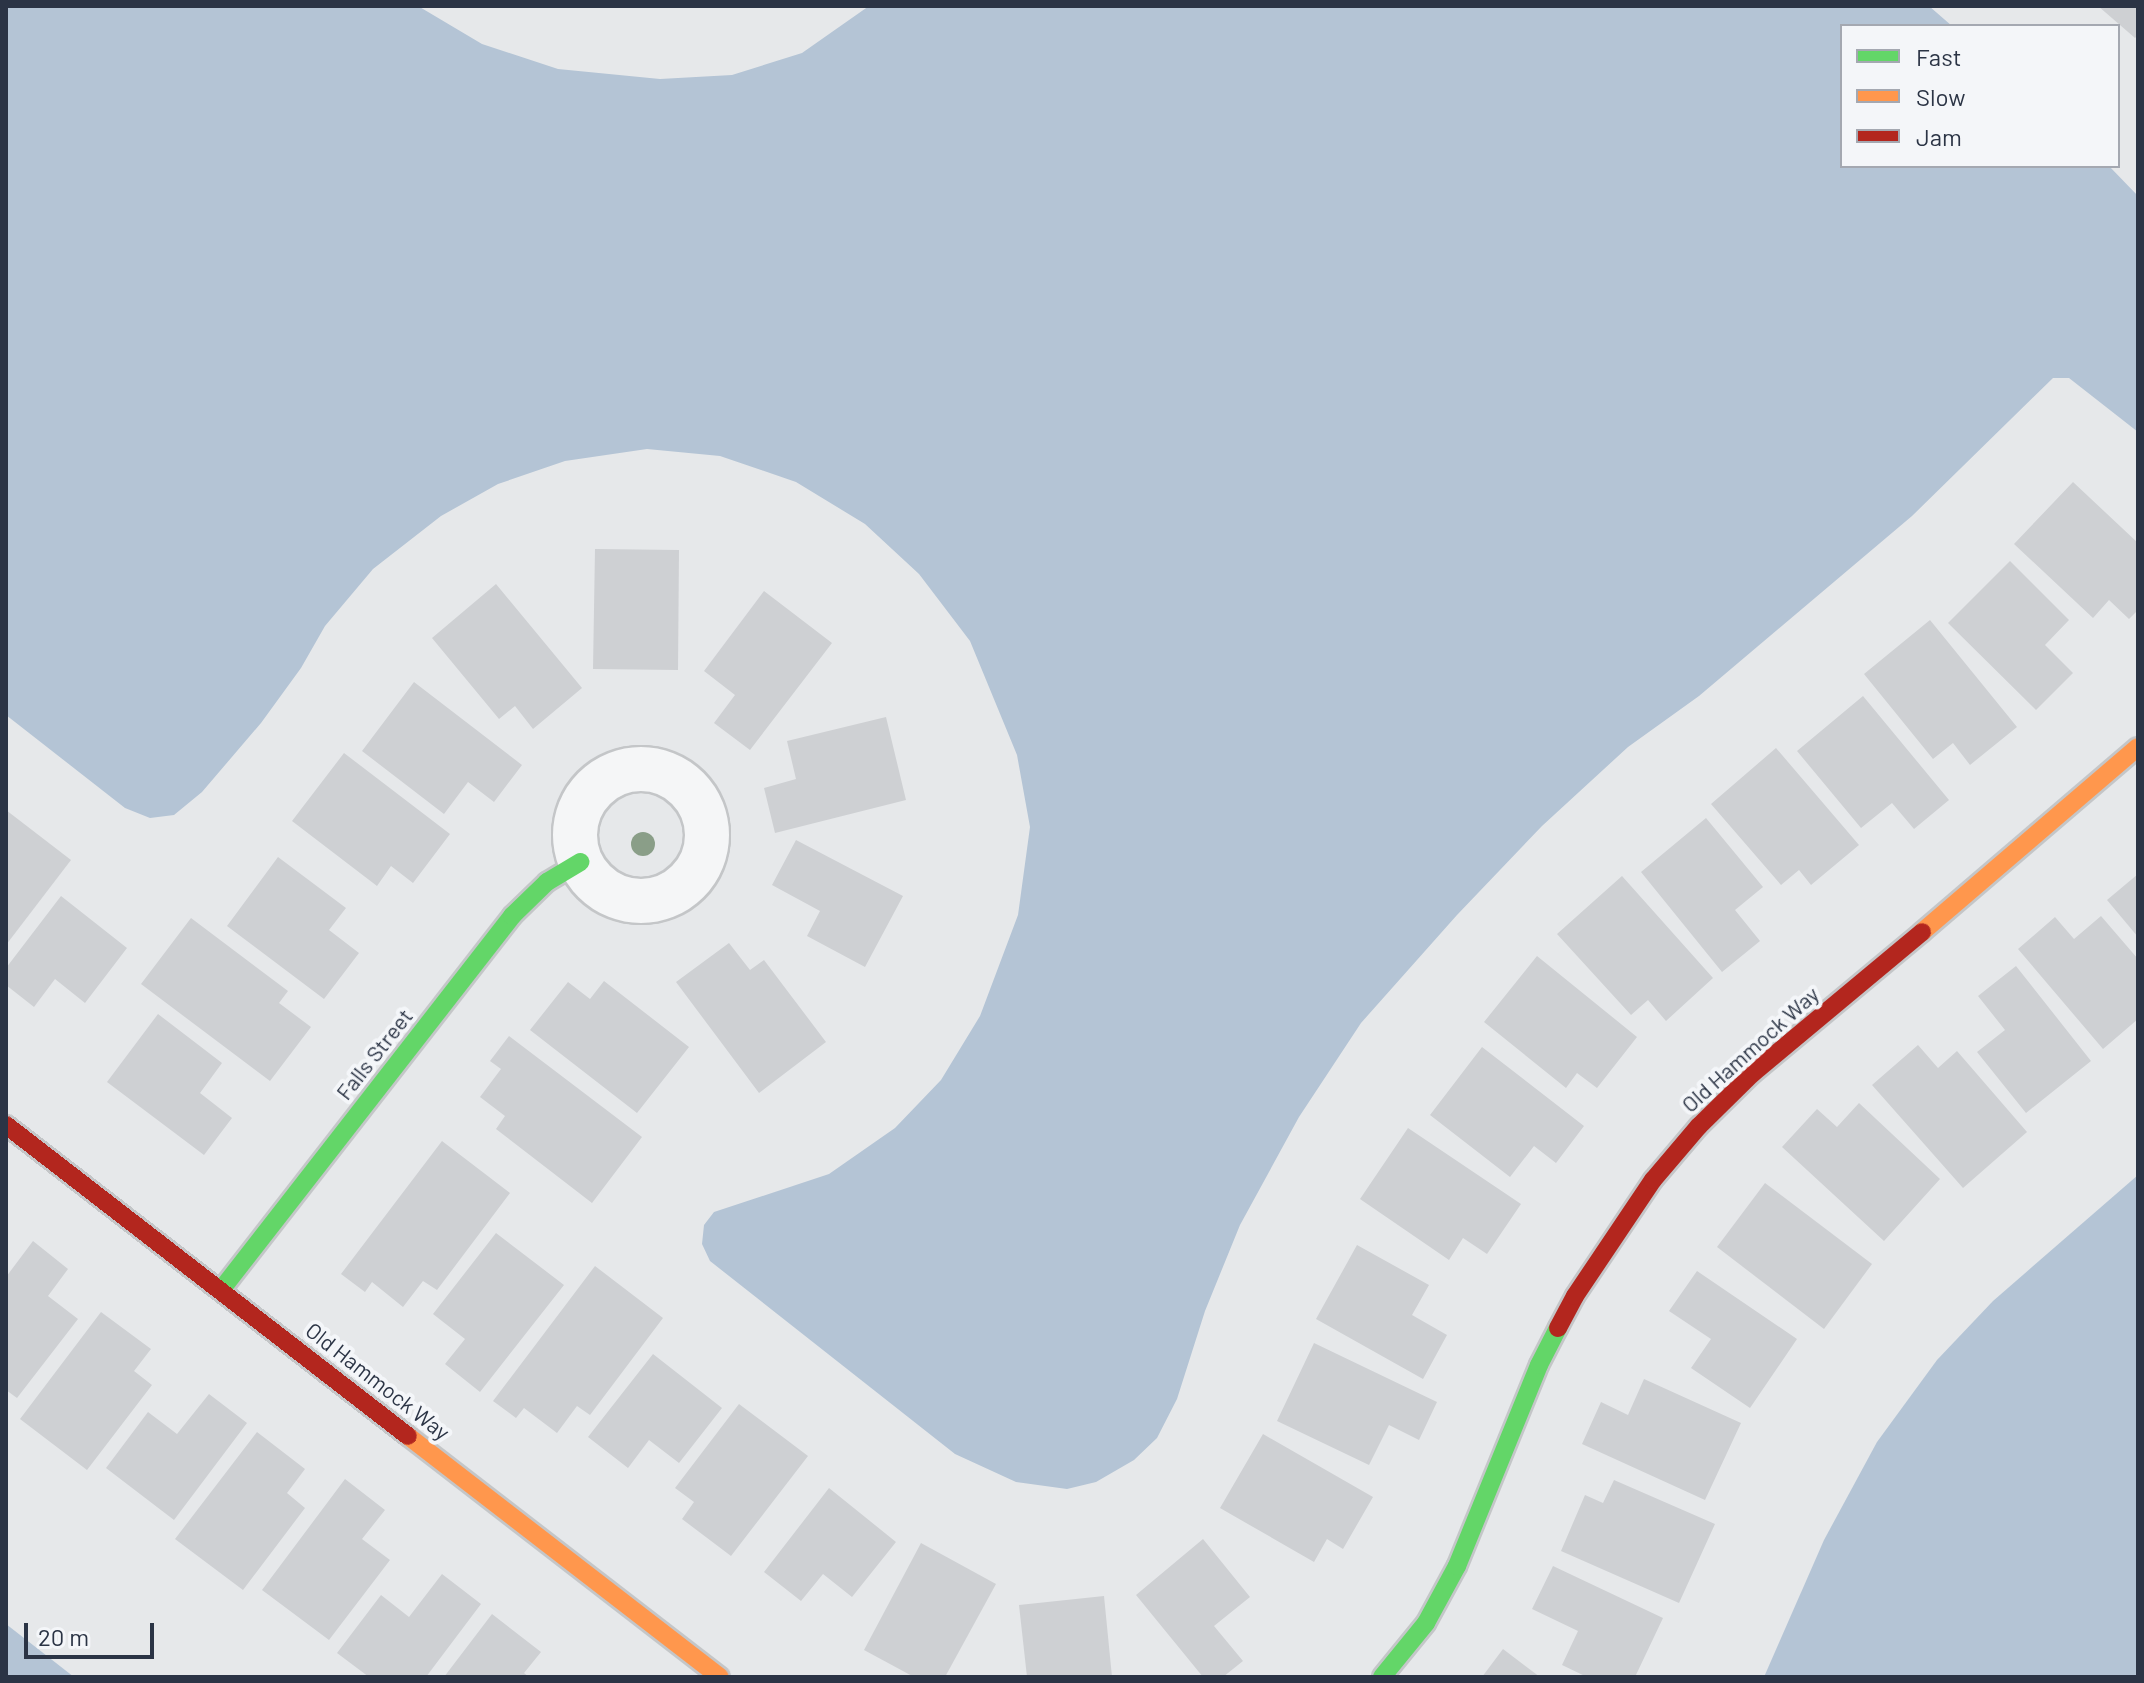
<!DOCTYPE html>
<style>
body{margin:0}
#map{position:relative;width:2144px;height:1683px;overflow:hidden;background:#e6e8ea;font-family:Barlow,sans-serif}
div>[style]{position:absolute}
.water>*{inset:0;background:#b4c4d5}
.building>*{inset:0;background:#ced0d3}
.roads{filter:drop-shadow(2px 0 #c4c6c8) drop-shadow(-2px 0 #c4c6c8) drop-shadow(0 2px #c4c6c8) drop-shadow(0 -2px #c4c6c8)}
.street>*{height:44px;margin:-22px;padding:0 22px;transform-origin:22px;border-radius:22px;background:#f5f6f7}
.street>.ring{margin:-22px;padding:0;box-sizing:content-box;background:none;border:44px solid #f5f6f7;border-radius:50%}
.fast>*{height:18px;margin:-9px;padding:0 9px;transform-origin:9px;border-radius:9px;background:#63d668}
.slow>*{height:18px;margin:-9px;padding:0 9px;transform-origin:9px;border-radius:9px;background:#ff974d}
.jam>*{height:18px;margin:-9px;padding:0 9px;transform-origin:9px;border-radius:9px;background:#b3261e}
.trees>*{width:24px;height:24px;margin:-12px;border-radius:50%;background:#8a9e88}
span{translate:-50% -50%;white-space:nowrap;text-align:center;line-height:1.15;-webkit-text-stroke:8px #f4f6f9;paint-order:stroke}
.street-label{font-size:22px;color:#2b3445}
.frame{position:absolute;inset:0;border:8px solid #2b3445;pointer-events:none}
.legend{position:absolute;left:1840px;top:24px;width:280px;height:144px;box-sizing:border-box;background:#f4f6f9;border:2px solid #a4a8b1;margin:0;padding:10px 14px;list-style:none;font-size:24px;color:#2b3445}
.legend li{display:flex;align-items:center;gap:16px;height:40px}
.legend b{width:40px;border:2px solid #a4a8b1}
.scale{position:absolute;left:24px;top:1623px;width:130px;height:36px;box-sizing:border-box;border:4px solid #2b3445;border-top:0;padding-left:10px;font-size:24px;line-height:28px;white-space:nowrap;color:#2b3445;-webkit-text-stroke:6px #f4f6f9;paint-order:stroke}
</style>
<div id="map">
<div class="water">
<i style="clip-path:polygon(6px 6px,418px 6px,482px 44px,558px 69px,660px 79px,732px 75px,802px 53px,869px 6px,1929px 6px,1952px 26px,1842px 26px,1842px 166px,2109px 166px,2138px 196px,2138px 432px,2069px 378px,2053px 378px,1912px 516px,1699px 696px,1628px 747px,1542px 826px,1457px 915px,1361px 1023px,1299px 1117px,1240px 1225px,1205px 1311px,1177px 1399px,1157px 1438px,1134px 1460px,1096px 1482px,1067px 1489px,1016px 1482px,955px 1454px,710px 1261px,702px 1244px,704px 1225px,714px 1212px,829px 1174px,895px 1128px,941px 1080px,980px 1016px,1018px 915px,1030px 827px,1017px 755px,970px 641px,919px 574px,865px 524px,796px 482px,720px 456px,647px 449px,565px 461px,498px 484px,441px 516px,373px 569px,325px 626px,301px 668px,261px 723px,202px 792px,174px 815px,150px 818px,125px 808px,6px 715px)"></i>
<i style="clip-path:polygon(2138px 1175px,2138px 1677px,1764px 1677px,1824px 1540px,1877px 1442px,1937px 1360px,1993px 1301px)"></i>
<i style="clip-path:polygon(6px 1624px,74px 1677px,6px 1677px)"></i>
</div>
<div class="building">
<i style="clip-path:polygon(2098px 6px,2138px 6px,2138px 35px,2135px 38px)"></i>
<i style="clip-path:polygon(2073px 482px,2138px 543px,2138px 610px,2129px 619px,2109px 600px,2093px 618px,2014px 544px)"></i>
<i style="clip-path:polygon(595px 549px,679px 550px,678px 670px,593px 669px)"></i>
<i style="clip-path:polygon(2010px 561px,2069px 620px,2045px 645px,2073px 673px,2036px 710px,1948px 623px)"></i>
<i style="clip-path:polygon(496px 584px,582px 688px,533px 729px,515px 706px,499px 719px,432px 638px)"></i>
<i style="clip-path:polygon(764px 591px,832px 643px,750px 750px,714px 723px,735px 695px,704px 671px)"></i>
<i style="clip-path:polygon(1930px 620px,2017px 727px,1970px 765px,1953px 743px,1933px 759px,1864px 674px)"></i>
<i style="clip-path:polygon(414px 682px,522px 765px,494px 802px,468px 782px,444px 814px,362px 751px)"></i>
<i style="clip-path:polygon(1863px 696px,1949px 800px,1914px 829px,1892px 803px,1861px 828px,1797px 751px)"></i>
<i style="clip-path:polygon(886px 717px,906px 800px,775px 833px,764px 788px,796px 779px,787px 741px)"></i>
<i style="clip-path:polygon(1776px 748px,1859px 845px,1811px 885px,1799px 870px,1781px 885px,1711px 804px)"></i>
<i style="clip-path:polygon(344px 753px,450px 834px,413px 883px,391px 866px,377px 886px,292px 821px)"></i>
<i style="clip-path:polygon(6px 810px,71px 860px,6px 945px)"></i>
<i style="clip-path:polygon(1706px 818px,1763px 887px,1735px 910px,1760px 941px,1722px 972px,1641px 872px)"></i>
<i style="clip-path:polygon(796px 840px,903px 896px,865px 967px,807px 936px,820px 911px,772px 885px)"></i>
<i style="clip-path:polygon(278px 857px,346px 908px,329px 930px,359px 953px,324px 999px,227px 926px)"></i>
<i style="clip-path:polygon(2138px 874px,2138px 937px,2107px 900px)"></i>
<i style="clip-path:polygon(1622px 876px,1713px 978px,1666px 1021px,1648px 1000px,1631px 1015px,1557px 934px)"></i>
<i style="clip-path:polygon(61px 896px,127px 948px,85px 1003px,55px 979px,34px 1007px,6px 985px,6px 968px)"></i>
<i style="clip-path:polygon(2101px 916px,2138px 959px,2138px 1019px,2103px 1049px,2018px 949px,2055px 917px,2074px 939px)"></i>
<i style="clip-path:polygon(191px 918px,288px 991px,279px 1003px,311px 1027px,270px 1081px,141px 984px)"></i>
<i style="clip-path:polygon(729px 943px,750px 970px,764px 960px,826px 1042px,759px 1093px,676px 982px)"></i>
<i style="clip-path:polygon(1537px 956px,1637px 1037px,1597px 1088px,1577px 1073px,1566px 1088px,1484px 1022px)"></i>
<i style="clip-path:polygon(2016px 966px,2091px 1061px,2026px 1113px,1977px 1052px,2005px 1030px,1978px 996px)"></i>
<i style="clip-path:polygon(604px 981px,689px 1047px,637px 1113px,530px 1030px,568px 982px,590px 999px)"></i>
<i style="clip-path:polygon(158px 1014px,222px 1063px,200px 1093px,232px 1118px,204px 1155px,107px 1082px)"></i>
<i style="clip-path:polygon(509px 1036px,642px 1137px,592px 1203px,496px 1129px,505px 1116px,480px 1097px,501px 1069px,490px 1061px)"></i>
<i style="clip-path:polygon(1918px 1045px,1938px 1068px,1957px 1051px,2027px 1132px,1963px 1188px,1872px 1085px)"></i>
<i style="clip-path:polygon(1482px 1047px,1584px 1126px,1556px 1163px,1534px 1146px,1510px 1177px,1430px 1115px)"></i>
<i style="clip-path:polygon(1859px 1103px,1940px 1179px,1884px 1241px,1782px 1147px,1817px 1109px,1837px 1127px)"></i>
<i style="clip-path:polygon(1408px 1128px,1521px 1204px,1487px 1254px,1463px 1238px,1449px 1260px,1360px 1199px)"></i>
<i style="clip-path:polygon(442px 1141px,510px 1193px,437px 1290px,423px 1281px,403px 1307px,372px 1282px,365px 1292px,341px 1274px)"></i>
<i style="clip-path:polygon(1765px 1183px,1872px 1264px,1824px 1329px,1717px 1247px)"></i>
<i style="clip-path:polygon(496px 1233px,564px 1285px,480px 1392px,445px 1364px,465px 1339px,433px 1314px)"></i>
<i style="clip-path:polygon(33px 1241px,68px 1269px,48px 1296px,78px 1319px,17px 1398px,6px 1390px,6px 1277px)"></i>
<i style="clip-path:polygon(1357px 1245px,1429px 1285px,1412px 1315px,1447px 1335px,1423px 1379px,1316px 1319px)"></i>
<i style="clip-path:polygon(595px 1266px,663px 1318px,590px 1415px,577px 1406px,557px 1433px,524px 1408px,516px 1418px,493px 1401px)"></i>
<i style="clip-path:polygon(1697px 1271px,1797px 1339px,1750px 1408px,1691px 1368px,1711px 1339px,1669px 1311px)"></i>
<i style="clip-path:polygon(101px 1312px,151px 1349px,134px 1371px,152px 1385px,87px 1470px,20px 1419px)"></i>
<i style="clip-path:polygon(1314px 1343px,1437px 1402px,1419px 1440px,1389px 1425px,1369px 1465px,1277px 1421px)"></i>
<i style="clip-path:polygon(653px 1354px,722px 1408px,679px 1463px,649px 1440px,628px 1468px,588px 1437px)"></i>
<i style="clip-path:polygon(1644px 1379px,1741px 1423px,1705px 1500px,1582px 1444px,1601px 1402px,1628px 1415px)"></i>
<i style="clip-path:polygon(209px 1394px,247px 1423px,174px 1520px,106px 1468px,148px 1412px,177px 1434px)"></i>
<i style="clip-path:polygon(739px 1404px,808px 1456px,731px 1556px,682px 1519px,694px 1502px,675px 1488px)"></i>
<i style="clip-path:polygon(257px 1432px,305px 1469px,287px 1493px,305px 1508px,243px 1590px,175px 1539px)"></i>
<i style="clip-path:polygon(1263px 1434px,1373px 1497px,1343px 1549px,1327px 1539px,1314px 1562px,1220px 1508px)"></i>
<i style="clip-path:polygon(345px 1479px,385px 1510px,362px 1539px,390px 1560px,329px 1640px,262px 1590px)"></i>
<i style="clip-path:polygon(1614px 1480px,1715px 1524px,1679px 1603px,1561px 1551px,1585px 1495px,1603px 1503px)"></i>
<i style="clip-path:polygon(829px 1488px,896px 1542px,852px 1597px,823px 1574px,801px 1601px,764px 1572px)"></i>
<i style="clip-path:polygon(1203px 1539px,1250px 1597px,1214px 1626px,1243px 1661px,1223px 1677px,1203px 1677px,1136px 1595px)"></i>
<i style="clip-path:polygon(921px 1543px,996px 1584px,945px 1677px,914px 1677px,864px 1650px)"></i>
<i style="clip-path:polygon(1553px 1566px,1663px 1618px,1635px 1677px,1587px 1677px,1562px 1665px,1578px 1631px,1532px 1609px)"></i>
<i style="clip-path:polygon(442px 1574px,481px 1604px,426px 1677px,369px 1677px,337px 1653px,381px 1595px,409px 1617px)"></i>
<i style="clip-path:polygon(1104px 1596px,1112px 1677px,1027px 1677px,1019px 1605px)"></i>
<i style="clip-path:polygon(492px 1614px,541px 1652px,524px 1673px,529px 1677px,444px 1677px)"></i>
<i style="clip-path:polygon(1503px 1649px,1540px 1677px,1482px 1677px)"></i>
</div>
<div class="roads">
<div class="street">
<i class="ring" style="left:575px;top:769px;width:88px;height:88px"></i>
</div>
<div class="fast">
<i style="left:221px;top:1290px;width:474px;rotate:-52.1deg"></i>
<i style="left:512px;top:916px;width:49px;rotate:-44.2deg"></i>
<i style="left:547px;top:882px;width:39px;rotate:-31deg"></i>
<i style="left:1382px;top:1677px;width:70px;rotate:-50.8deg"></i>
<i style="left:1426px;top:1623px;width:65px;rotate:-61.5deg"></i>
<i style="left:1457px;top:1566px;width:217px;rotate:-67.8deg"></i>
<i style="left:1539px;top:1365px;width:42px;rotate:-62.8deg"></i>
</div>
<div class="slow">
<i style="left:1922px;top:932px;width:284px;rotate:-40.6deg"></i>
<i style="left:408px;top:1436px;width:394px;rotate:37.7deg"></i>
</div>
<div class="jam">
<i style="left:6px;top:1125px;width:508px;rotate:37.73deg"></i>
<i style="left:1558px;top:1328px;width:36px;rotate:-62deg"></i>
<i style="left:1575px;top:1296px;width:140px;rotate:-56.1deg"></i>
<i style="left:1653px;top:1180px;width:71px;rotate:-49.6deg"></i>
<i style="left:1699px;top:1126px;width:76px;rotate:-44.5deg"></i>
<i style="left:1753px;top:1073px;width:220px;rotate:-39.8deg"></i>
</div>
</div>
<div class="trees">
<i style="left:643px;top:844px"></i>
</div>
<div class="street-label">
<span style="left:1750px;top:1049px;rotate:-42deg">Old Hammock Way</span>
<span style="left:374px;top:1054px;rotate:-52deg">Falls Street</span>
<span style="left:378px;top:1381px;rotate:38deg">Old Hammock Way</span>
</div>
<div class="frame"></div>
<ul class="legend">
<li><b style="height:10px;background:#63d668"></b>Fast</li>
<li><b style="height:10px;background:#ff974d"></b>Slow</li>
<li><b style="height:10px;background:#b3261e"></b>Jam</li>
</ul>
<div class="scale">20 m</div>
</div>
